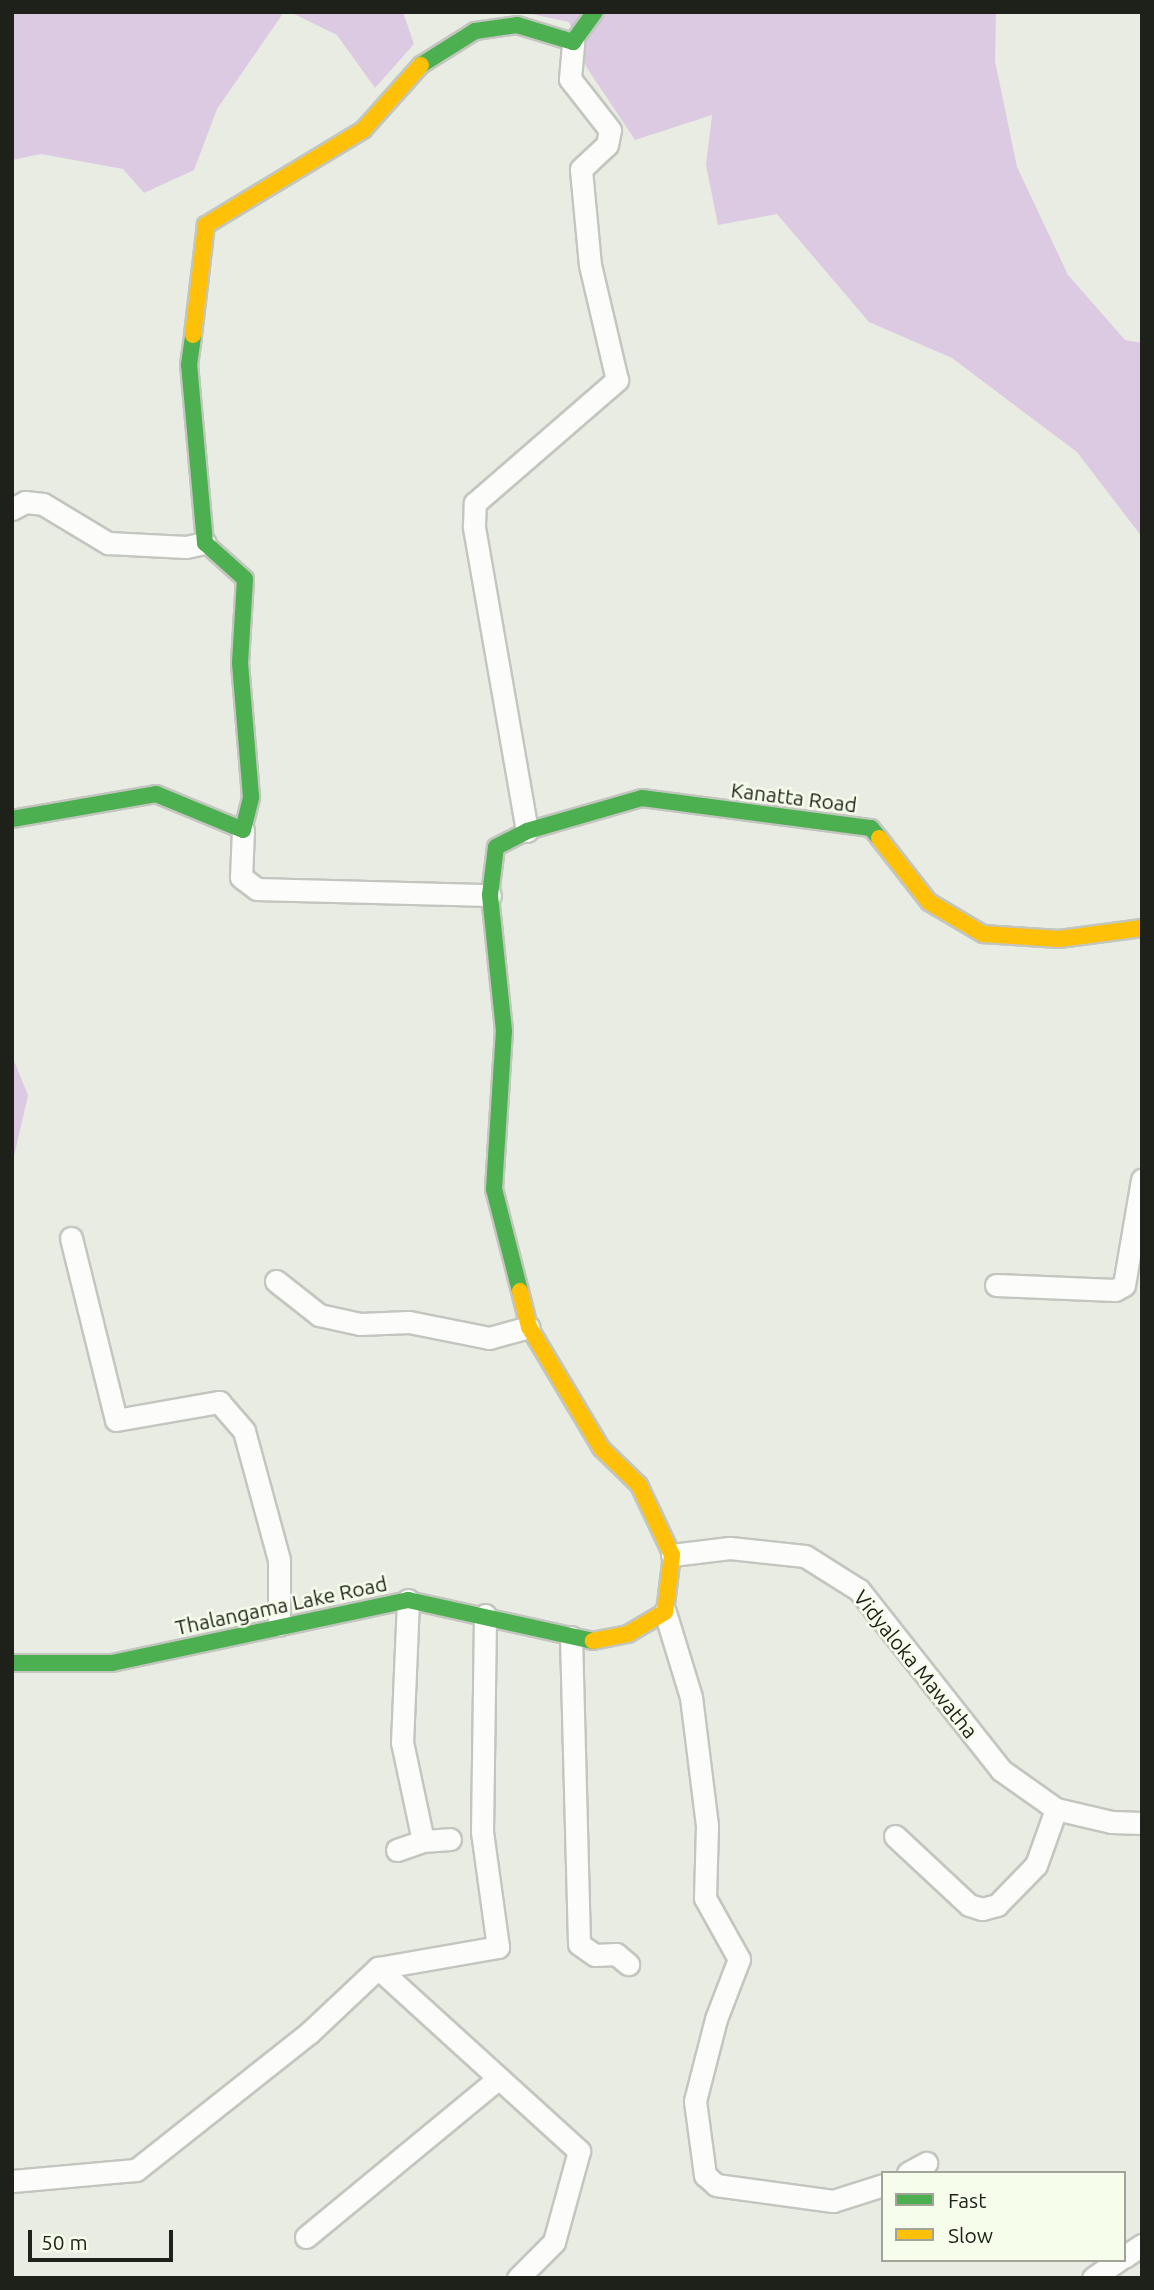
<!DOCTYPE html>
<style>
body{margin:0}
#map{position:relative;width:1154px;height:2290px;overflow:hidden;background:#e8ece2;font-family:Ubuntu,sans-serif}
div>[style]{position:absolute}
.green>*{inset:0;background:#dccae3}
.roads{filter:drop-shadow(2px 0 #c3c6bf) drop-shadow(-2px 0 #c3c6bf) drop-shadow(0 2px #c3c6bf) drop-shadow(0 -2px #c3c6bf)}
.street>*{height:21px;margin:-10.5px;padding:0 10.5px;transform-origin:10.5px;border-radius:10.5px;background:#fcfcfb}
.fast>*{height:16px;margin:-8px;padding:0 8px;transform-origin:8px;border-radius:8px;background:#4caf50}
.slow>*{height:16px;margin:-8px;padding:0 8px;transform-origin:8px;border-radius:8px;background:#ffc107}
span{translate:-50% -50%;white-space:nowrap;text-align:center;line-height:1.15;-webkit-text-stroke:5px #f6fdeb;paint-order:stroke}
.street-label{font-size:21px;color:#1e211a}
.frame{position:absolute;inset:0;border:14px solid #1e211a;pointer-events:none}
.legend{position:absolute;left:881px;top:2171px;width:245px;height:91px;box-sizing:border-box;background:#f6fdeb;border:2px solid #a0a597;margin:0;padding:9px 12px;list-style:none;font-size:21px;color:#1e211a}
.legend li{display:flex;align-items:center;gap:14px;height:35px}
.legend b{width:35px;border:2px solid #a0a597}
.scale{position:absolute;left:28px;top:2230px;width:145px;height:32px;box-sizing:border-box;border:4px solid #1e211a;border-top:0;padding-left:9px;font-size:21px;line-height:24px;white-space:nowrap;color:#1e211a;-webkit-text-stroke:5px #f6fdeb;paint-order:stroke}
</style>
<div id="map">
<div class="green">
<i style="clip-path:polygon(12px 12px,284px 12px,217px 109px,194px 170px,144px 193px,123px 169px,41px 154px,12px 160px)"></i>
<i style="clip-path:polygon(290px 12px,403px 12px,414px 44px,375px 88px,337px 35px)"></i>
<i style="clip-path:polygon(522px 12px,996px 12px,995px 61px,1017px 167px,1068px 275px,1125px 340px,1142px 343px,1142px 537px,1077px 452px,952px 358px,869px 322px,777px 214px,718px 225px,706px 165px,712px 115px,635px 140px,587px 68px,569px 22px)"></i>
<i style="clip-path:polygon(12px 1056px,28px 1095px,12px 1165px)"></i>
</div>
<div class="roads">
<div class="street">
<i style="left:12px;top:509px;width:15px;rotate:-28deg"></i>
<i style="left:25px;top:502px;width:18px;rotate:6deg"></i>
<i style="left:43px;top:504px;width:76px;rotate:31deg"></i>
<i style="left:108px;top:543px;width:78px;rotate:2.9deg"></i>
<i style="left:186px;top:547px;width:19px;rotate:-12deg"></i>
<i style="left:243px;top:830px;width:47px;rotate:92.4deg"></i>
<i style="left:241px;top:877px;width:20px;rotate:37deg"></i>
<i style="left:257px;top:889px;width:233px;rotate:1.5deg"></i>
<i style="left:527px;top:831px;width:310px;rotate:-99.9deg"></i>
<i style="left:474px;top:526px;width:23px;rotate:-88deg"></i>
<i style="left:475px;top:503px;width:188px;rotate:-40.9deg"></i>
<i style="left:617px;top:380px;width:118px;rotate:-103.2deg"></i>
<i style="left:590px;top:265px;width:96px;rotate:-95.4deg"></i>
<i style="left:581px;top:169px;width:35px;rotate:-43deg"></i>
<i style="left:607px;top:145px;width:15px;rotate:-79deg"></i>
<i style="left:610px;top:130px;width:65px;rotate:-128.1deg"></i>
<i style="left:570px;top:79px;width:37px;rotate:-85deg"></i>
<i style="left:71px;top:1238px;width:187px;rotate:76.1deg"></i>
<i style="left:116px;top:1420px;width:105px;rotate:-9.9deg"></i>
<i style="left:219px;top:1402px;width:38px;rotate:49deg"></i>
<i style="left:244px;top:1431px;width:134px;rotate:74.8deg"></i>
<i style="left:279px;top:1560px;width:65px;rotate:90deg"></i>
<i style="left:276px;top:1281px;width:55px;rotate:38.3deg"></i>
<i style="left:319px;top:1315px;width:42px;rotate:12.4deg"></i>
<i style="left:360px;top:1324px;width:49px;rotate:-2.3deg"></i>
<i style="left:409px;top:1322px;width:82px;rotate:11.3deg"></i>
<i style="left:489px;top:1338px;width:41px;rotate:-15.4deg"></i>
<i style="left:996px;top:1285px;width:119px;rotate:2.4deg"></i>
<i style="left:1115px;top:1290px;width:10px;rotate:-29deg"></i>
<i style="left:1124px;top:1285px;width:107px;rotate:-80.3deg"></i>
<i style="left:672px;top:1555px;width:58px;rotate:-6.9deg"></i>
<i style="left:730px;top:1548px;width:75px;rotate:6.1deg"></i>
<i style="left:805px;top:1556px;width:64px;rotate:32.2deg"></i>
<i style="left:859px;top:1590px;width:229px;rotate:51.7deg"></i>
<i style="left:1001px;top:1770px;width:67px;rotate:35.3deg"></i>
<i style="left:1056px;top:1809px;width:57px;rotate:13.1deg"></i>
<i style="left:1112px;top:1822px;width:30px;rotate:2deg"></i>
<i style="left:408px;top:1600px;width:142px;rotate:92.4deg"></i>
<i style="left:402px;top:1742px;width:101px;rotate:78deg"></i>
<i style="left:665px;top:1612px;width:89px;rotate:73deg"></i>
<i style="left:691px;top:1697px;width:130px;rotate:82.9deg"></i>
<i style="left:707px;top:1826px;width:72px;rotate:91.6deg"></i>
<i style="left:705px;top:1898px;width:70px;rotate:60.9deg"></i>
<i style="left:739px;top:1959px;width:64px;rotate:111deg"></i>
<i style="left:716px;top:2019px;width:85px;rotate:104.4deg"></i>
<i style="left:695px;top:2101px;width:75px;rotate:82.3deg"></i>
<i style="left:705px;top:2175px;width:15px;rotate:42deg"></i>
<i style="left:716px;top:2185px;width:118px;rotate:7.8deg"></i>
<i style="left:833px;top:2201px;width:52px;rotate:-17.7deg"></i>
<i style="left:571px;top:1637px;width:307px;rotate:88.5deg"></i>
<i style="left:579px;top:1944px;width:19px;rotate:35deg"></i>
<i style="left:595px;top:1955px;width:21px;rotate:-3deg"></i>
<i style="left:616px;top:1954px;width:16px;rotate:40deg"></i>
<i style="left:895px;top:1836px;width:101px;rotate:43deg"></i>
<i style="left:969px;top:1905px;width:14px;rotate:17deg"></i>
<i style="left:982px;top:1909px;width:16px;rotate:-15deg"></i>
<i style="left:997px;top:1905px;width:56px;rotate:-45.7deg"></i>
<i style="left:1036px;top:1865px;width:59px;rotate:-70.3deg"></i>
<i style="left:397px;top:1850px;width:28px;rotate:-19deg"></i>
<i style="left:423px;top:1841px;width:27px;rotate:-4deg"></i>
<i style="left:378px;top:1968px;width:272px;rotate:42.3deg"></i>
<i style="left:579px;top:2151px;width:94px;rotate:105.4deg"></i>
<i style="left:554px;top:2242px;width:51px;rotate:135deg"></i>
<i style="left:908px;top:2173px;width:21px;rotate:-29deg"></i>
<i style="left:12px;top:2181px;width:124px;rotate:-5.1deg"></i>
<i style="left:136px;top:2170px;width:221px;rotate:-38.4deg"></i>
<i style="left:309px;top:2033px;width:95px;rotate:-43.3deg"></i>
<i style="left:378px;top:1968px;width:122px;rotate:-9.9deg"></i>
<i style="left:498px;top:1947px;width:116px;rotate:-97.9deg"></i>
<i style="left:482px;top:1832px;width:217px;rotate:-89.2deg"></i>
<i style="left:306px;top:2237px;width:250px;rotate:-39.5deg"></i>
<i style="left:1124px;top:2257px;width:22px;rotate:-34deg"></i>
<i style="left:1093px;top:2278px;width:32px;rotate:-35deg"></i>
</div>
<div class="fast">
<i style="left:421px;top:65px;width:64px;rotate:-32.2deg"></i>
<i style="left:475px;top:31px;width:42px;rotate:-8.1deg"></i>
<i style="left:517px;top:25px;width:59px;rotate:16.9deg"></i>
<i style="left:573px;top:42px;width:37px;rotate:-54deg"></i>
<i style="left:12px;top:819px;width:146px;rotate:-9.8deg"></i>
<i style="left:156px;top:794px;width:94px;rotate:22.5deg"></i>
<i style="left:243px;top:830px;width:34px;rotate:-76deg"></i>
<i style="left:251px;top:797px;width:134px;rotate:-94.7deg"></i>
<i style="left:240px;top:663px;width:84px;rotate:-86.6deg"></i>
<i style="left:245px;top:579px;width:54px;rotate:-138deg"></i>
<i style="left:205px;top:543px;width:179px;rotate:-95.1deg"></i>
<i style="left:189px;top:365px;width:30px;rotate:-82deg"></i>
<i style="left:520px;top:1291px;width:105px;rotate:-104.3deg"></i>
<i style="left:494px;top:1189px;width:158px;rotate:-86.4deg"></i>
<i style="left:504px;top:1031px;width:137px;rotate:-95.9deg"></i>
<i style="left:490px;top:895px;width:48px;rotate:-82.9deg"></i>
<i style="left:496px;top:847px;width:35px;rotate:-27deg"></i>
<i style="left:527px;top:831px;width:120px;rotate:-16deg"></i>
<i style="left:642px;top:798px;width:231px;rotate:7.5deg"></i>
<i style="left:871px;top:828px;width:13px;rotate:51deg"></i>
<i style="left:12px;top:1663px;width:100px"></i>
<i style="left:112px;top:1663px;width:303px;rotate:-12deg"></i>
<i style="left:408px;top:1600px;width:189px;rotate:12.5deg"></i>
</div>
<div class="slow">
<i style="left:193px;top:335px;width:111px;rotate:-83.3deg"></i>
<i style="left:206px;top:225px;width:184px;rotate:-31.2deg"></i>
<i style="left:363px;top:130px;width:87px;rotate:-48.3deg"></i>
<i style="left:879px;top:838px;width:81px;rotate:52deg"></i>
<i style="left:929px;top:902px;width:63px;rotate:30.7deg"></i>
<i style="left:983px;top:934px;width:76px;rotate:3.8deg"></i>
<i style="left:1059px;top:939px;width:84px;rotate:-7.5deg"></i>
<i style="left:520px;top:1291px;width:37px;rotate:76deg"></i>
<i style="left:529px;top:1327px;width:141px;rotate:59.2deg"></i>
<i style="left:601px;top:1448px;width:53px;rotate:44.2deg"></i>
<i style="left:639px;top:1485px;width:77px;rotate:64.8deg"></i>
<i style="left:672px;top:1555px;width:57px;rotate:97deg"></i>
<i style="left:665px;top:1612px;width:43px;rotate:149.3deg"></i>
<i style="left:628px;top:1634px;width:36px;rotate:169deg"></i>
</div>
</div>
<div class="street-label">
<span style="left:794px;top:797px;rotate:7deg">Kanatta Road</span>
<span style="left:281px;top:1605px;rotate:-12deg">Thalangama Lake Road</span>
<span style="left:916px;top:1664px;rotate:51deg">Vidyaloka Mawatha</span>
</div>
<div class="frame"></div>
<ul class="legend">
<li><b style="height:9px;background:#4caf50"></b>Fast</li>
<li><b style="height:9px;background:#ffc107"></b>Slow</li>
</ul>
<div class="scale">50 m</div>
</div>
